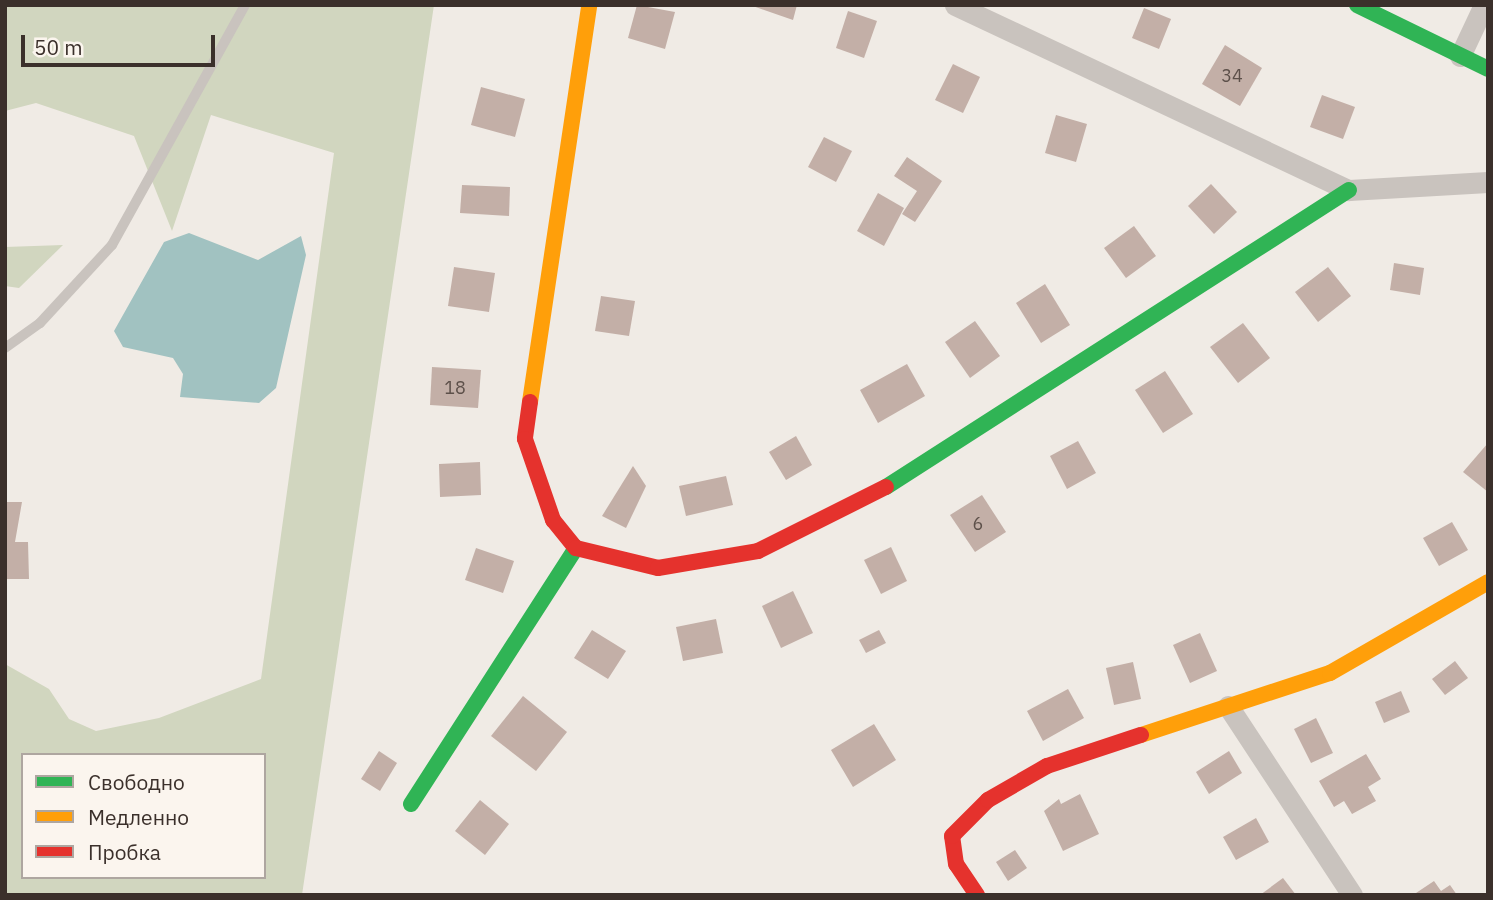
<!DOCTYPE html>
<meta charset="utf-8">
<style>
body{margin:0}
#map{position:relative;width:1493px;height:900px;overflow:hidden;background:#f0ebe5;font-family:"IBM Plex Sans",sans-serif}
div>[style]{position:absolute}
.green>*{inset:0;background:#d1d6bf}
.water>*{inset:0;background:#a1c2c1}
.building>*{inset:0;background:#c3afa7}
.lane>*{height:10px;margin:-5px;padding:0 5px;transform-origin:5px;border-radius:5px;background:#c9c3be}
.street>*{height:21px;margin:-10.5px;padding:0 10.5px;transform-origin:10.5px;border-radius:10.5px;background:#c9c3be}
.fast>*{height:16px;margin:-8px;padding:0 8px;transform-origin:8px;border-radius:8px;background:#30b455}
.slow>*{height:16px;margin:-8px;padding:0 8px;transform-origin:8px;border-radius:8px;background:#ff9f0a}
.jam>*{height:16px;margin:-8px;padding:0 8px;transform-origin:8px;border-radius:8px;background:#e5322d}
span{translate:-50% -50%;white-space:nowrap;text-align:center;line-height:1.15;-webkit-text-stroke:6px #fbf5ee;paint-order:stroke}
.number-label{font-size:18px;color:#5d504a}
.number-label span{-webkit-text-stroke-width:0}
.frame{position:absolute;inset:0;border:7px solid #3b302b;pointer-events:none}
.legend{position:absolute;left:21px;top:753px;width:245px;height:126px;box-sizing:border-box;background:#fbf5ee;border:2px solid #aea6a0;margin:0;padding:9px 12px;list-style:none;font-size:21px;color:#3b302b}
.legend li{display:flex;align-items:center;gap:14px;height:35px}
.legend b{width:35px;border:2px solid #aea6a0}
.scale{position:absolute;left:21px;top:35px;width:194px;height:32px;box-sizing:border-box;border:4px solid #3b302b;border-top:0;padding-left:9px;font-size:21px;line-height:24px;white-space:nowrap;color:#3b302b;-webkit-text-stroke:5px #fbf5ee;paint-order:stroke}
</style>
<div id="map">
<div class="green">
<i style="clip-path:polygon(evenodd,5px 5px,434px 5px,302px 895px,5px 895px,5px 664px,49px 689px,69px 719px,96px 731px,159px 718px,261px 679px,334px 153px,211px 115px,172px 231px,134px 136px,36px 103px,5px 111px,5px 5px,23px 755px,264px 755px,264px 877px,23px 877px,23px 755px)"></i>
<i style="clip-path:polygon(63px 245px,19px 288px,5px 286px,5px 247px)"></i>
</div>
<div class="water">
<i style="clip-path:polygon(189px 233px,258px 260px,301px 236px,306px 255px,276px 388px,259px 403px,180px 397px,183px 374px,173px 358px,123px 347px,114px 331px,164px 242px)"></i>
</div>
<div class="building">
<i style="clip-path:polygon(637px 5px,675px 12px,665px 49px,628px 38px)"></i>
<i style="clip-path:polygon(750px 5px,797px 5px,793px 20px)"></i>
<i style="clip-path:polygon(1144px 8px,1171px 19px,1159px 49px,1132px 38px)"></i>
<i style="clip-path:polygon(848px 11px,877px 21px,864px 58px,836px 48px)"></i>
<i style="clip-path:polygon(1225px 45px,1262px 68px,1240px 106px,1202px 84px)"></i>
<i style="clip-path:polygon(953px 64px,980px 77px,963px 113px,935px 100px)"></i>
<i style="clip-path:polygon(481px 87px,525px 99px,515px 137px,471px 125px)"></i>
<i style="clip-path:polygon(1322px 95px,1355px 107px,1343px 139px,1310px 127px)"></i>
<i style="clip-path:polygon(1056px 115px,1087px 124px,1076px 162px,1045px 153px)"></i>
<i style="clip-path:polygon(824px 137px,852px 151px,836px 182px,808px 167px)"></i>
<i style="clip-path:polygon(907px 157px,942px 181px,915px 222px,902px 214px,917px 191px,894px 176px)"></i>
<i style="clip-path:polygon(1211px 184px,1237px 212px,1214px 234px,1188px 206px)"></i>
<i style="clip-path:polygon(462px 185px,510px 187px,509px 216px,460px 213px)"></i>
<i style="clip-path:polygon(878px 193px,904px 208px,884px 246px,857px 231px)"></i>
<i style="clip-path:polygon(1134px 226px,1156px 256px,1126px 278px,1104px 248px)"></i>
<i style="clip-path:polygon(1394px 263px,1424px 268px,1420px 295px,1390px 290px)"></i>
<i style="clip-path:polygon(454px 267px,495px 273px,489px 312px,448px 306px)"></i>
<i style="clip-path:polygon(1328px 267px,1351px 296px,1318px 322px,1295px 292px)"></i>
<i style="clip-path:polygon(1045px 284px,1070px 325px,1041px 343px,1016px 303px)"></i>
<i style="clip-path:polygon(601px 296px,635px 301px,629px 336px,595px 331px)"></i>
<i style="clip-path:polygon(975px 321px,1000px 356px,970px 378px,945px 342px)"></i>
<i style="clip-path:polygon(1243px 323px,1270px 358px,1238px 383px,1210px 347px)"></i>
<i style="clip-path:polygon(907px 364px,925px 396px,878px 423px,860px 390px)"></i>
<i style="clip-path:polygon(432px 367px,481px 370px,478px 408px,430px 405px)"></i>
<i style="clip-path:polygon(1165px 371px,1193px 414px,1163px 433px,1135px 390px)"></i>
<i style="clip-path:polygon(796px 436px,812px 465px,786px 480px,769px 452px)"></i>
<i style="clip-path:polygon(1078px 441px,1096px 473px,1067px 489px,1050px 456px)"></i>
<i style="clip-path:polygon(1488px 443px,1488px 492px,1463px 472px)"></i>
<i style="clip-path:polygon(480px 462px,481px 495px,440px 497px,439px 464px)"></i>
<i style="clip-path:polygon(633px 466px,646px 486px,626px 528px,602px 516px)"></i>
<i style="clip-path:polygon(726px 476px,733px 505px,686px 516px,679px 486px)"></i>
<i style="clip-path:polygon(982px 495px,1006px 532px,975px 552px,950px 515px)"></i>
<i style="clip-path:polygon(5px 502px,22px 502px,15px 542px,28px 542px,29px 579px,5px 579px)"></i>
<i style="clip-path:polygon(1452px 522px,1468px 550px,1439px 566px,1423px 538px)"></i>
<i style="clip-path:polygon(891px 547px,907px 581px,881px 594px,864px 560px)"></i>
<i style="clip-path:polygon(476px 548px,514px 561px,503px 593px,465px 580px)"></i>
<i style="clip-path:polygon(793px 591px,813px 633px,781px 648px,762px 606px)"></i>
<i style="clip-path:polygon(716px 619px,723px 653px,683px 661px,676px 627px)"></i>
<i style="clip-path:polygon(592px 630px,626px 651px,608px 679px,574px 658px)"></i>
<i style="clip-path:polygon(879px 630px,886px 643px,866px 653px,859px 640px)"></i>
<i style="clip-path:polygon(1200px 633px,1217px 671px,1190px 683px,1173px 645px)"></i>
<i style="clip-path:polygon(1455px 661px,1468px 678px,1445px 695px,1432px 679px)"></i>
<i style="clip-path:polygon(1133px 662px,1141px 699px,1114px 705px,1106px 668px)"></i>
<i style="clip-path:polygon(1068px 689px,1084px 718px,1043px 741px,1027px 711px)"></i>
<i style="clip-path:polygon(1401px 691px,1410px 712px,1384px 723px,1375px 702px)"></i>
<i style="clip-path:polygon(523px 696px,567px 732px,536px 771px,491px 736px)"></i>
<i style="clip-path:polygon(1316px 718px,1333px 753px,1311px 763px,1294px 729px)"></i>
<i style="clip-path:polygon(874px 724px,896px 760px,853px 787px,831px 750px)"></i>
<i style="clip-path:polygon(379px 751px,397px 763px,380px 791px,361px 779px)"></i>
<i style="clip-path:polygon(1229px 751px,1242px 773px,1209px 794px,1196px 772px)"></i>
<i style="clip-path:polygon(1366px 754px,1381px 779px,1368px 787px,1376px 801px,1352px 814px,1344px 801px,1334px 807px,1319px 781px)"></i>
<i style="clip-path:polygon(1080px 794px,1099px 834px,1063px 851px,1044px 811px,1059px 799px,1061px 804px)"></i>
<i style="clip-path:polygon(480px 800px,509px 824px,485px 855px,455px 831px)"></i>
<i style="clip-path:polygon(1256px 818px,1269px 842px,1236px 860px,1223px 837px)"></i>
<i style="clip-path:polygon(1015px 850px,1027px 868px,1008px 881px,996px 862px)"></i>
<i style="clip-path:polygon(1283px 878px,1296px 895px,1260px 895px)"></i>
<i style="clip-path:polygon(1434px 881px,1441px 891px,1450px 885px,1457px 895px,1413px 895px)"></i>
</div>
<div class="lane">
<i style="left:5px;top:348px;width:43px;rotate:-35.5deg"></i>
<i style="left:40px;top:323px;width:106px;rotate:-47.3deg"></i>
<i style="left:112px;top:245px;width:274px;rotate:-61deg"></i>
</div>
<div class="street">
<i style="left:955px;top:5px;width:435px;rotate:25.2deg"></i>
<i style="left:1349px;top:190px;width:139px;rotate:-3.3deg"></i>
<i style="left:1460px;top:56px;width:56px;rotate:-64.8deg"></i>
<i style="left:1228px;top:706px;width:226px;rotate:56.7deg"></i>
</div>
<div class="fast">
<i style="left:1357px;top:5px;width:146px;rotate:26deg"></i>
<i style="left:886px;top:487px;width:550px;rotate:-32.68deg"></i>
<i style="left:411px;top:804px;width:305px;rotate:-57.2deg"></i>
</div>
<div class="slow">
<i style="left:530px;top:402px;width:401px;rotate:-81.5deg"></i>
<i style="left:1141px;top:735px;width:199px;rotate:-18.2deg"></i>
<i style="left:1330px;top:673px;width:182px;rotate:-29.9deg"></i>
</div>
<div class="jam">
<i style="left:530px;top:402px;width:37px;rotate:98deg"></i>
<i style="left:525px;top:439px;width:86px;rotate:70.9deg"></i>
<i style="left:553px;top:520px;width:36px;rotate:51deg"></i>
<i style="left:576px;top:548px;width:84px;rotate:13.7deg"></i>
<i style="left:658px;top:568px;width:101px;rotate:-9.6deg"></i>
<i style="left:758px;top:551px;width:143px;rotate:-26.6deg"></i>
<i style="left:977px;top:895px;width:37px;rotate:-124deg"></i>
<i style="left:956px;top:864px;width:28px;rotate:-98deg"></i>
<i style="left:952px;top:836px;width:51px;rotate:-45deg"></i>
<i style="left:988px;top:800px;width:68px;rotate:-30deg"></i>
<i style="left:1047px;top:766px;width:99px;rotate:-18.3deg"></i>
</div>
<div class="number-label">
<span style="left:1232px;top:76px">34</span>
<span style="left:455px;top:388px">18</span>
<span style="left:978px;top:524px">6</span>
</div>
<div class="frame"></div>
<ul class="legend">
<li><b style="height:9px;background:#30b455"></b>Свободно</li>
<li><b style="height:9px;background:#ff9f0a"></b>Медленно</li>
<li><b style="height:9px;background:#e5322d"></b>Пробка</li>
</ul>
<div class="scale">50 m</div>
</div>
